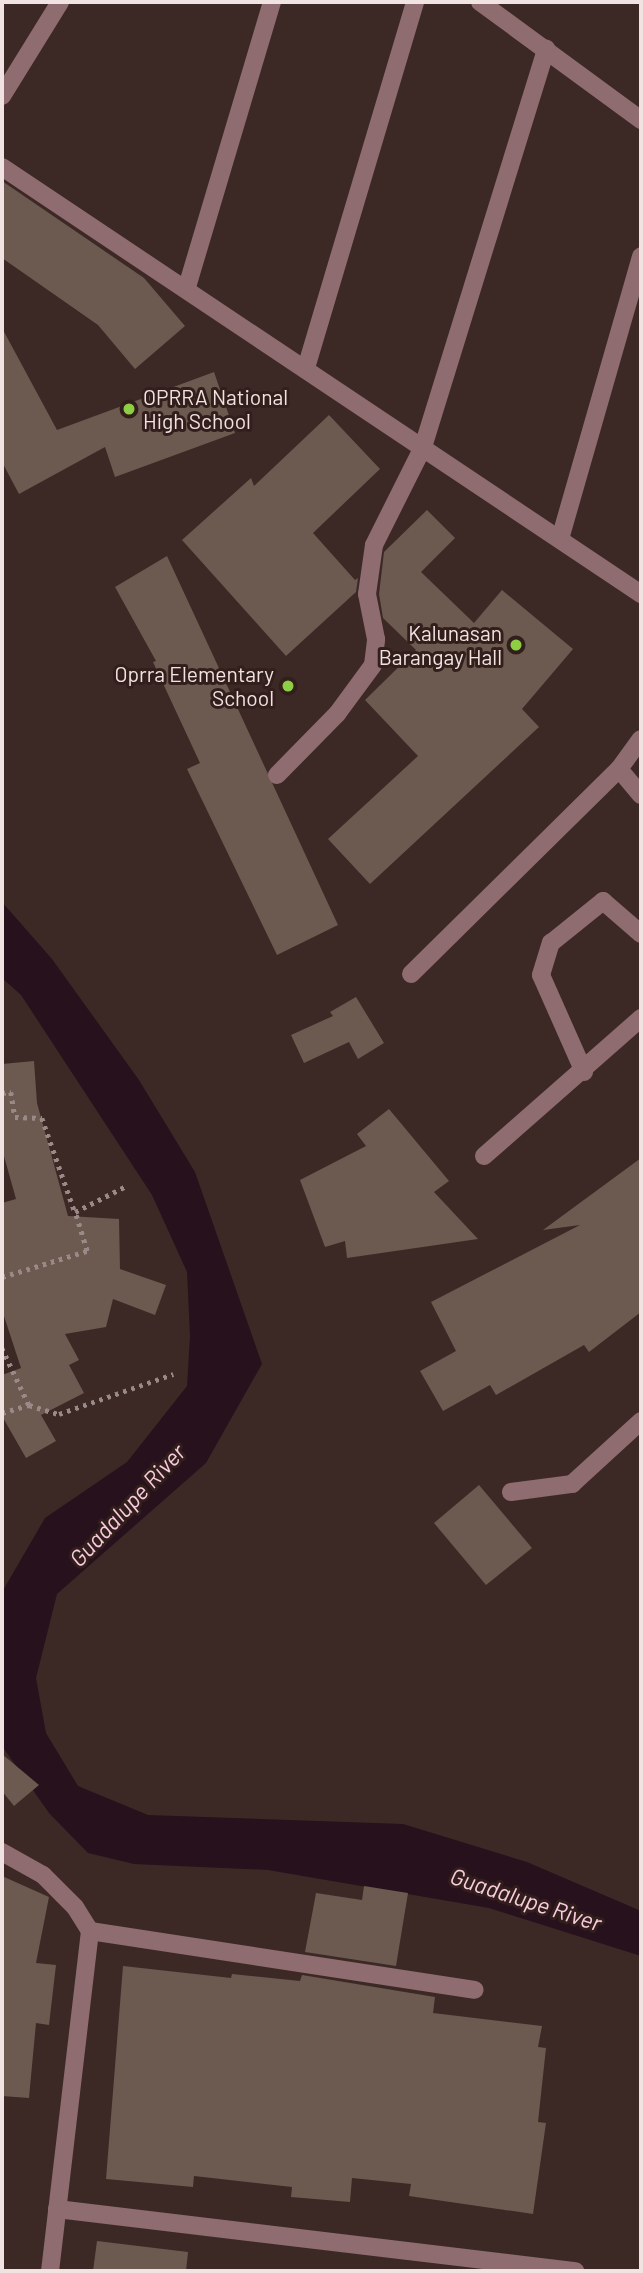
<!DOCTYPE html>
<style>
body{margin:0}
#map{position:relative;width:643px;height:2273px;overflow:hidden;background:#3c2926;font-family:Barlow,sans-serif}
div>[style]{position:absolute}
.water>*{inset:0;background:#27111c}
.building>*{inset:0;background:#6c594f}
.path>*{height:4.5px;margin-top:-2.25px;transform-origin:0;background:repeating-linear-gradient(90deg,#9a8a87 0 3.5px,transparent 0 8.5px)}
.minor>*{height:18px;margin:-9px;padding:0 9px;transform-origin:9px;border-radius:9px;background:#8f6c70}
.dots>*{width:19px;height:19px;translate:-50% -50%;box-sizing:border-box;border:4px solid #321f1c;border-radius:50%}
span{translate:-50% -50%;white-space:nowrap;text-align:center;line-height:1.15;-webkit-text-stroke:6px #321f1c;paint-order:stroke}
.poi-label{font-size:21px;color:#f0e3e1}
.left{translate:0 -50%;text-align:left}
.right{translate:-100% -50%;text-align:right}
.water-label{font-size:23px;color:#facce1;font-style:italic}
.frame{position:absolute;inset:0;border:4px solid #f0e3e1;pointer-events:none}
</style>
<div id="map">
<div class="water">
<i style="clip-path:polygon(2px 902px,52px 959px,139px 1080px,195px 1172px,262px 1364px,206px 1463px,57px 1594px,36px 1678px,46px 1733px,78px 1786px,148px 1815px,403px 1824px,527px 1862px,641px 1911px,641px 1956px,489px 1908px,268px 1870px,134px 1864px,88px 1853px,49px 1813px,2px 1746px,2px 1592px,45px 1518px,127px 1462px,187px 1386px,190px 1336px,187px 1272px,152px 1195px,21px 995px,2px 978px)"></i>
</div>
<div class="building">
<i style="clip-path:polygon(2px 181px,144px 278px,185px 326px,135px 369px,98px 325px,2px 258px)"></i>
<i style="clip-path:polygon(2px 328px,57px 430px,214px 372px,235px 433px,115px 477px,105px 447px,19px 494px,2px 462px)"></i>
<i style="clip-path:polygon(329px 415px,380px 469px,313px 533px,355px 580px,358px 578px,356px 592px,286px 656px,182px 540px,251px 478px,254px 486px)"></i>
<i style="clip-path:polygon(427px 510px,455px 538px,421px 572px,474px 623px,502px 590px,573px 649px,522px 709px,539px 727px,370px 884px,328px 839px,418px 756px,365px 700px,416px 650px,383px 618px,379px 594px,384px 552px)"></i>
<i style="clip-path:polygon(167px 556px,338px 925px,277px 955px,187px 769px,200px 763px,153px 662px,156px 661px,115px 587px)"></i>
<i style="clip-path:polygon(356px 997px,384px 1043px,358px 1059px,349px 1042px,304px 1063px,291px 1035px,333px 1016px,330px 1012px)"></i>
<i style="clip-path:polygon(34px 1061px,37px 1103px,68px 1216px,119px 1219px,120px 1269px,166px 1285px,155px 1315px,113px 1299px,106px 1327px,65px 1334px,79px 1360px,69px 1365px,84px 1393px,41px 1415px,56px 1441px,26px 1458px,2px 1416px,2px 1375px,21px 1368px,2px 1310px,2px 1203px,16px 1199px,2px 1149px,2px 1064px)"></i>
<i style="clip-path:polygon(389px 1109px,449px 1181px,434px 1192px,478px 1239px,347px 1258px,345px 1241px,325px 1247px,300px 1180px,366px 1146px,357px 1134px)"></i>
<i style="clip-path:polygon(641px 1158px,641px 1312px,589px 1352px,584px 1345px,496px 1395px,490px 1385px,443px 1411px,420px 1371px,456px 1351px,431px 1302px,580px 1225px,543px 1230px)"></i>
<i style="clip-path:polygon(479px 1485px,532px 1548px,486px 1585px,434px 1523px)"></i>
<i style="clip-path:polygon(2px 1754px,39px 1785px,14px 1806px,2px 1791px)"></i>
<i style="clip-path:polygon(2px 1876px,49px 1897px,36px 1963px,56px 1965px,49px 2025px,36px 2023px,29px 2098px,2px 2096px)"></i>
<i style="clip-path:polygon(364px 1886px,408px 1893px,396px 1966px,305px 1952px,316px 1893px,362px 1900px)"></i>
<i style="clip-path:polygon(123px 1966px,231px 1978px,232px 1974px,300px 1981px,302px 1975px,435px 1997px,433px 2013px,542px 2026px,538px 2047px,546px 2048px,538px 2122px,546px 2123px,533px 2214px,409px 2196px,411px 2184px,352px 2178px,350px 2202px,291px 2197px,292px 2187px,194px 2176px,193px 2187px,106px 2179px)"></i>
<i style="clip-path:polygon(97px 2241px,188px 2252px,186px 2271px,93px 2271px)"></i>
</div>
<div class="path">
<i style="left:2px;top:1093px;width:9px;rotate:-6deg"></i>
<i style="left:11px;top:1092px;width:25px;rotate:81deg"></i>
<i style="left:15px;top:1117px;width:27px;rotate:2deg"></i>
<i style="left:42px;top:1118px;width:100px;rotate:70.7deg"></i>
<i style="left:2px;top:1277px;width:89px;rotate:-17deg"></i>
<i style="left:87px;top:1251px;width:41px;rotate:-107.1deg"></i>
<i style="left:75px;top:1212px;width:59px;rotate:-27deg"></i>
<i style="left:2px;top:1348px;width:63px;rotate:64.7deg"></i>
<i style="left:2px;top:1413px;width:28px;rotate:-17deg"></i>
<i style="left:29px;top:1405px;width:31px;rotate:17deg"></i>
<i style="left:59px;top:1414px;width:121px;rotate:-19.3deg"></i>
</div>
<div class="minor">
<i style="left:480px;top:2px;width:200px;rotate:36.2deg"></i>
<i style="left:2px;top:96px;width:110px;rotate:-58.3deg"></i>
<i style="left:2px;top:167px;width:769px;rotate:33.75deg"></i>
<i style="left:187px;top:287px;width:297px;rotate:-73.4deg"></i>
<i style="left:306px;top:368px;width:382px;rotate:-73.4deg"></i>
<i style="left:560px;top:539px;width:294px;rotate:-74deg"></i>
<i style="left:619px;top:769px;width:34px;rotate:50deg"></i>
<i style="left:277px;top:775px;width:86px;rotate:-45.5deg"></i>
<i style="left:337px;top:714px;width:61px;rotate:-53.7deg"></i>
<i style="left:373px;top:665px;width:26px;rotate:-83deg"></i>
<i style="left:376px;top:639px;width:46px;rotate:-101.3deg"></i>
<i style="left:367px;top:594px;width:49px;rotate:-81.9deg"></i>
<i style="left:374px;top:545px;width:110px;rotate:-63.4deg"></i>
<i style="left:423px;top:447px;width:417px;rotate:-72.8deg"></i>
<i style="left:411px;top:974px;width:292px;rotate:-44.6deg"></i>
<i style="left:619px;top:769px;width:37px;rotate:-54deg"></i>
<i style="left:584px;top:1072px;width:106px;rotate:-113.9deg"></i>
<i style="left:541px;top:975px;width:34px;rotate:-73deg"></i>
<i style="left:551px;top:943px;width:67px;rotate:-38.9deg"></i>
<i style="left:603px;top:901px;width:50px;rotate:41deg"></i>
<i style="left:484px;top:1156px;width:209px;rotate:-41.3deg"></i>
<i style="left:511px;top:1492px;width:62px;rotate:-7.5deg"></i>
<i style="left:572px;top:1484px;width:93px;rotate:-42.4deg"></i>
<i style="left:2px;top:1852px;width:47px;rotate:29.3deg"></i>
<i style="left:43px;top:1875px;width:45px;rotate:45deg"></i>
<i style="left:75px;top:1907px;width:28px;rotate:58deg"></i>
<i style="left:90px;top:1931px;width:342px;rotate:96.7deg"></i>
<i style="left:90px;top:1931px;width:389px;rotate:8.7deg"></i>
<i style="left:57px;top:2209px;width:522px;rotate:6.83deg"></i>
</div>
<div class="dots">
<i style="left:129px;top:409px;background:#8dce44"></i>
<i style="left:516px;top:645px;background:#8dce44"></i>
<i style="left:288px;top:686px;background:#8dce44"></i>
</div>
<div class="poi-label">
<span class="left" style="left:143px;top:409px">OPRRA National<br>High School</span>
<span class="right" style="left:502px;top:645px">Kalunasan<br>Barangay Hall</span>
<span class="right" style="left:274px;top:686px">Oprra Elementary<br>School</span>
</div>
<div class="water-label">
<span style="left:127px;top:1505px;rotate:-47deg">Guadalupe River</span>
<span style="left:526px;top:1899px;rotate:18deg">Guadalupe River</span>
</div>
<div class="frame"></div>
</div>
